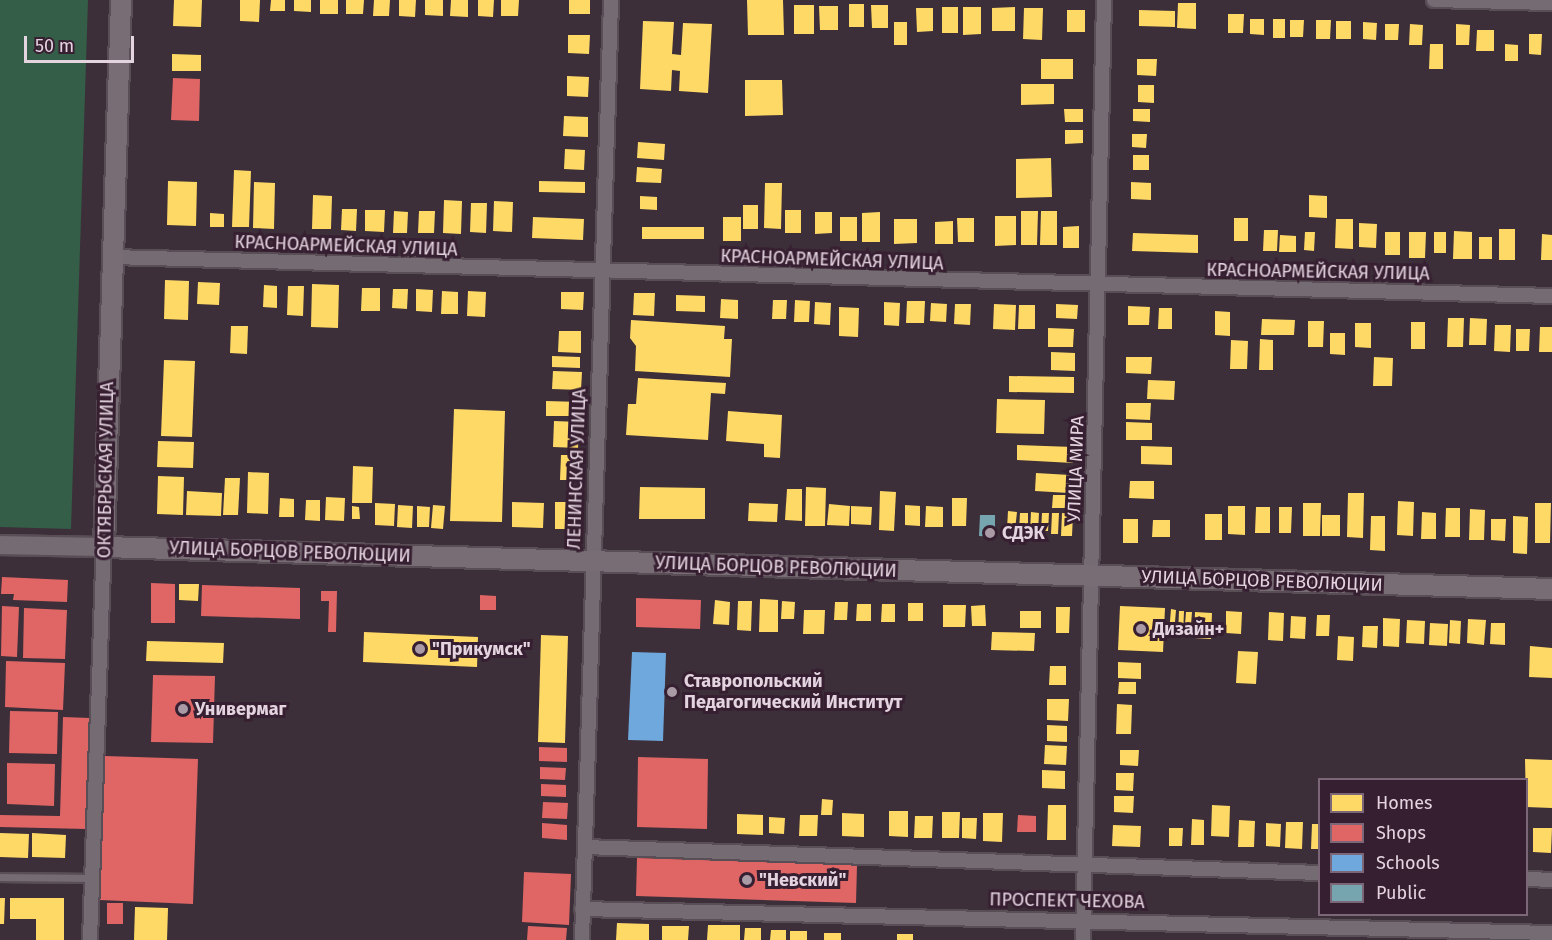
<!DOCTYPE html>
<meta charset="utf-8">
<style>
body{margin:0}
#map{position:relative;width:1552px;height:940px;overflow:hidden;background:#3c2f39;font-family:"Fira Sans",sans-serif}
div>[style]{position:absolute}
.green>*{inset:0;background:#345e47}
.homes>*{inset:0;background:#ffd966}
.shops>*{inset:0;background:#e06666}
.schools>*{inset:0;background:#6fa8dc}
.public>*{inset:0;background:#76a5af}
.roads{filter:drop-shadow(2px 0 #594e56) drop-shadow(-2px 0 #594e56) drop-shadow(0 2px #594e56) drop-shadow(0 -2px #594e56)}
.service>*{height:7px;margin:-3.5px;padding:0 3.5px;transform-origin:3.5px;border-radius:3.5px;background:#756b72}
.minor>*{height:14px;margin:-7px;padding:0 7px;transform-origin:7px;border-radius:7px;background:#756b72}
.tertiary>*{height:18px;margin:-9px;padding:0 9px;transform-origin:9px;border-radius:9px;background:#756b72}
.secondary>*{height:20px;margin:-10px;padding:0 10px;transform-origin:10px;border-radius:10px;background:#786d75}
.dots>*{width:16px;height:16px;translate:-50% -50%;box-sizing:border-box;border:3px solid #371f32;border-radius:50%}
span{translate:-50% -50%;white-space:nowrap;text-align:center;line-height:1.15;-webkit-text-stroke:6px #371f32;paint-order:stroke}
.street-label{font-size:18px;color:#e4d4e0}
.poi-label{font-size:18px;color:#e4d4e0;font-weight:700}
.left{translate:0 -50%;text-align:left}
.legend{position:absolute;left:1318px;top:778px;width:210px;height:138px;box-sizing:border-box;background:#371f32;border:2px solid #7c6778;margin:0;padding:8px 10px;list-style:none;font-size:18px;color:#e4d4e0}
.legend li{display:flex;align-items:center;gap:12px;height:30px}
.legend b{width:30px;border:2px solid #7c6778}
.scale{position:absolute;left:24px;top:36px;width:110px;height:27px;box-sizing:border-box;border:3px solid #e4d4e0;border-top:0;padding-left:8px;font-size:18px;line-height:21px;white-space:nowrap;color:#e4d4e0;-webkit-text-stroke:4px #371f32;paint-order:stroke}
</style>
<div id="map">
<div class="green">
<i style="clip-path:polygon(0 0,88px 0,71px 529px,0 527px)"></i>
</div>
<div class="homes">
<i style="clip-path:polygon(174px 0,202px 0,201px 27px,173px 26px)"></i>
<i style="clip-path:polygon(240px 0,260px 0,259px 22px,240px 21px)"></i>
<i style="clip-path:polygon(271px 0,285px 0,285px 11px,270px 11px)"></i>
<i style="clip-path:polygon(294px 0,311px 0,311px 12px,294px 11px)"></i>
<i style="clip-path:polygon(320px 0,338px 0,338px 14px,320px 14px)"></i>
<i style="clip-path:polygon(346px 0,364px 0,363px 14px,346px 14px)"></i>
<i style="clip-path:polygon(374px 0,390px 0,389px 16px,373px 16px)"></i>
<i style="clip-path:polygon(399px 0,416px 0,415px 17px,399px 16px)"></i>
<i style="clip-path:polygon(425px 0,443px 0,443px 16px,425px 15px)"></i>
<i style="clip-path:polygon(451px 0,468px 0,468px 17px,450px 16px)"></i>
<i style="clip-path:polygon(478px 0,494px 0,493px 17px,478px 16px)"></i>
<i style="clip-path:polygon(501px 0,519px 0,518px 16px,501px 16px)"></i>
<i style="clip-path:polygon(569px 0,590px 0,590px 14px,569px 14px)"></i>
<i style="clip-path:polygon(747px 0,783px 0,784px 35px,748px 35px)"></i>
<i style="clip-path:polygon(1178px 3px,1196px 3px,1196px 29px,1177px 28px)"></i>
<i style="clip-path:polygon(849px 4px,864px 4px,864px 27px,849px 27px)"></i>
<i style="clip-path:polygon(794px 5px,814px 5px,814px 34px,794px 34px)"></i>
<i style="clip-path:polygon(871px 5px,888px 5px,888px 28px,872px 28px)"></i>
<i style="clip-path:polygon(819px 6px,838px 6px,838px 30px,820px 30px)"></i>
<i style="clip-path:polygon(942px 7px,958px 7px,958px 33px,942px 33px)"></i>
<i style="clip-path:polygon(963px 7px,981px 7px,981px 34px,963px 35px)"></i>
<i style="clip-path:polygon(1015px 7px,1015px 31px,992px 31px,992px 8px)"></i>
<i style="clip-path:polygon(916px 8px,933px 8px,933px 31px,917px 32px)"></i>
<i style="clip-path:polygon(1024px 8px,1043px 8px,1042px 40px,1023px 39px)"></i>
<i style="clip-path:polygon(1067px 10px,1085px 10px,1085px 32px,1067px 32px)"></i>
<i style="clip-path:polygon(1139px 10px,1175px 11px,1175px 27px,1139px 26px)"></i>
<i style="clip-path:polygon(1228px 14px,1244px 14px,1243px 33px,1228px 33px)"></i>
<i style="clip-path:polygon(1250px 19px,1264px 19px,1264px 35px,1250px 34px)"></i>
<i style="clip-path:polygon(1273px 19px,1285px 19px,1285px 38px,1273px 38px)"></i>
<i style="clip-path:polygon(1290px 20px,1304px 20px,1303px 37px,1290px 37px)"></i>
<i style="clip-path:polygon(1316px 20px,1331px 20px,1330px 39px,1316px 39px)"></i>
<i style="clip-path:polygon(643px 21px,674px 22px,672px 54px,681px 55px,683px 23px,712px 24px,708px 93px,679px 91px,680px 71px,672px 70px,671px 91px,640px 89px)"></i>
<i style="clip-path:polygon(1336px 21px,1351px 21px,1351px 39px,1336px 39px)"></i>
<i style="clip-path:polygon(894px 22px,907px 22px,907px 45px,894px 45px)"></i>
<i style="clip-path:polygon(1363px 22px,1377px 23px,1376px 40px,1363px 39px)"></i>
<i style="clip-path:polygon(1385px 24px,1399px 24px,1398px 40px,1385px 40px)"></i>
<i style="clip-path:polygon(1410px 24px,1423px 25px,1422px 45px,1409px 45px)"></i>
<i style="clip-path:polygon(1456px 24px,1470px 25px,1469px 45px,1456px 45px)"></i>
<i style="clip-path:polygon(1477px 30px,1494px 30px,1494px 51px,1476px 51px)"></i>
<i style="clip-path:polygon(1529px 34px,1542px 34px,1541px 55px,1529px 54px)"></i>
<i style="clip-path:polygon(568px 35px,590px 35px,589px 54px,568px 53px)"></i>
<i style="clip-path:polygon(1430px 44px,1443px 44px,1443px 69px,1429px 69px)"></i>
<i style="clip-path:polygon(1505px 44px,1518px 45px,1518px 61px,1505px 61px)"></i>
<i style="clip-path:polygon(172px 54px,201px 55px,201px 71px,172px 71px)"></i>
<i style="clip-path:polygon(1041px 59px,1073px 59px,1073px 79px,1041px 79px)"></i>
<i style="clip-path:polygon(1137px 59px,1157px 59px,1156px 76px,1137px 75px)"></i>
<i style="clip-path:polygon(567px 76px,589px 77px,588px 97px,567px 96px)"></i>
<i style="clip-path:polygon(745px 80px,782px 80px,783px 115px,745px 116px)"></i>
<i style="clip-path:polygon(1021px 84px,1054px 84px,1054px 104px,1021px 105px)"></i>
<i style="clip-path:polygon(1138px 85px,1154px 85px,1154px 103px,1138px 102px)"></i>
<i style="clip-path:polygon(1064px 109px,1083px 109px,1083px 122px,1065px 122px)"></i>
<i style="clip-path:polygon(1133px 109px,1150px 109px,1150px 122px,1133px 121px)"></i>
<i style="clip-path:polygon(564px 116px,588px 117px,588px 137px,563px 136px)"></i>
<i style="clip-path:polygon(1065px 130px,1083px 130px,1083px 143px,1065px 144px)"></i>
<i style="clip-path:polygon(1132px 134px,1147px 134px,1146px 148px,1132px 147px)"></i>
<i style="clip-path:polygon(638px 142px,665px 144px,664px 160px,637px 158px)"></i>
<i style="clip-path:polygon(565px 149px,585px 150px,584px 170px,564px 169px)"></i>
<i style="clip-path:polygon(1133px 155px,1149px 155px,1149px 170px,1133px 170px)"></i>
<i style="clip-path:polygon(1051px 158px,1052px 197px,1016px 198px,1016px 159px)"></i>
<i style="clip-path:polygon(637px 167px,662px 169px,661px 183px,636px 182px)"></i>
<i style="clip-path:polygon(234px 170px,251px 171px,249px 227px,232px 227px)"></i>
<i style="clip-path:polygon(168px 181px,197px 182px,196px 226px,167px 225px)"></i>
<i style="clip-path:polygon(539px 181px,585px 182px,585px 193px,539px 192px)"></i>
<i style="clip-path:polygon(254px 182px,275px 183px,274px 229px,253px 228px)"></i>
<i style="clip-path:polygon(1131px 182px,1151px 183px,1151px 200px,1131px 199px)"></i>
<i style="clip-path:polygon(765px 183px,782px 183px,781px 229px,764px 228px)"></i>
<i style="clip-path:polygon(313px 195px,332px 196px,331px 229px,312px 229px)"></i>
<i style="clip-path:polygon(1309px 195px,1327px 196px,1327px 218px,1309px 217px)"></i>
<i style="clip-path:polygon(640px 196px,657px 197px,657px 210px,640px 209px)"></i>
<i style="clip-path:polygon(444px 200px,462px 201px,461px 234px,443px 233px)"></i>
<i style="clip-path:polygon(494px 201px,513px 202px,512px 232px,493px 231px)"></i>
<i style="clip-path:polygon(471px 203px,487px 203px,486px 233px,470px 232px)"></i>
<i style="clip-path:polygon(743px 205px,758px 205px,758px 229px,743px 229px)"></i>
<i style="clip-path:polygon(342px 209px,357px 209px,356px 231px,341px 230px)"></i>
<i style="clip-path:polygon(365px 210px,385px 210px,384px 232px,365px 231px)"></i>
<i style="clip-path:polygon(785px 210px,801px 210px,801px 233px,785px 233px)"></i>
<i style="clip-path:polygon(394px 211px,408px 212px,407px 233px,393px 233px)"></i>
<i style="clip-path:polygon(419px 211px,435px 211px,434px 233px,418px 233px)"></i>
<i style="clip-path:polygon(1021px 211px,1038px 211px,1037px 245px,1021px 245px)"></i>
<i style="clip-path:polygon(1041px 211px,1057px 211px,1057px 245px,1040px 245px)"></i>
<i style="clip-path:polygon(815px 212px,832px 212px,832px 233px,815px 234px)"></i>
<i style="clip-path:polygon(880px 212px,880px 242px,862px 242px,862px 213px)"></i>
<i style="clip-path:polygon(210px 213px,224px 214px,224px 227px,210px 227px)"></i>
<i style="clip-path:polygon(995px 216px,1016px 216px,1016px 245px,995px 246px)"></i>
<i style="clip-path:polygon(533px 217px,584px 219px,583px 240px,532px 238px)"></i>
<i style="clip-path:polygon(723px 217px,741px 217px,741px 241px,723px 241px)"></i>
<i style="clip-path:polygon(840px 217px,857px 217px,857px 241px,840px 241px)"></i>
<i style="clip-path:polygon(957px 218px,974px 218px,974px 242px,958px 242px)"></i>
<i style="clip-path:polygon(1234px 218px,1248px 218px,1248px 241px,1234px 241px)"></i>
<i style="clip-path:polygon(894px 219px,917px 219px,917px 243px,894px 244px)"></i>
<i style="clip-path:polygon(1336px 219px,1353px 219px,1353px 249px,1335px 248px)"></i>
<i style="clip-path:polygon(953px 221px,953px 244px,935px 244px,935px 222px)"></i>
<i style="clip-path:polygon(1359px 223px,1377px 224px,1376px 248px,1359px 247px)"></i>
<i style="clip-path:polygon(1079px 226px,1079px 248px,1063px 248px,1063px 227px)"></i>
<i style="clip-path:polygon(642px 227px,704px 227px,704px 239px,642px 239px)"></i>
<i style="clip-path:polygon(1499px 229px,1515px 229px,1515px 260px,1499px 260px)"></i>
<i style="clip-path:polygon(1264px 230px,1278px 230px,1277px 251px,1263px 251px)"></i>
<i style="clip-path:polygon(1454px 231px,1472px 232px,1472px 259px,1453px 259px)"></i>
<i style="clip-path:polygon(1305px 232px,1315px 232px,1314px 251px,1304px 250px)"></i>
<i style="clip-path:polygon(1385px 232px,1400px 232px,1400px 255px,1385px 255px)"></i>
<i style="clip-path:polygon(1409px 232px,1426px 232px,1425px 258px,1409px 258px)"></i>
<i style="clip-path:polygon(1434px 232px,1446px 232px,1446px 253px,1434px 253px)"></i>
<i style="clip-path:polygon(1133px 233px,1198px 235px,1198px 253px,1132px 251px)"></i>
<i style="clip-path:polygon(1542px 234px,1552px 235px,1552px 260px,1541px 260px)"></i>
<i style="clip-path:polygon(1280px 235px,1296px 236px,1296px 252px,1279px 252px)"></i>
<i style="clip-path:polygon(1479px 237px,1492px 237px,1492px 259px,1479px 259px)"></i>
<i style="clip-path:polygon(165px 280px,189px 281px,188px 320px,164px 319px)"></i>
<i style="clip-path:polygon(198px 282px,220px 283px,219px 305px,197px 304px)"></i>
<i style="clip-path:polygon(312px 284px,339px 285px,338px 328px,311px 327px)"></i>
<i style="clip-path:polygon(264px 285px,277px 286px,277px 308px,263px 307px)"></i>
<i style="clip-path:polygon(288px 286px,304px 286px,303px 316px,287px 315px)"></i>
<i style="clip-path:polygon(362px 288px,380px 288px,380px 311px,361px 311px)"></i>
<i style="clip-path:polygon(393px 289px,408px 289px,407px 309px,392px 308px)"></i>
<i style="clip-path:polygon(416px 289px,433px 290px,432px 312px,416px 311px)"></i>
<i style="clip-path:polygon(442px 291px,458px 292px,458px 314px,441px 314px)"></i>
<i style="clip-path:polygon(468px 291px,486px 292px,485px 317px,467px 316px)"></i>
<i style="clip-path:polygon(561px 292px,584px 292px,583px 310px,561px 309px)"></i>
<i style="clip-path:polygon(634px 293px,655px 293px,654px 316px,633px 315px)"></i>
<i style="clip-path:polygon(676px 295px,705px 296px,705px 312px,676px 311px)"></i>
<i style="clip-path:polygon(721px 299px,738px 300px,738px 319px,720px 318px)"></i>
<i style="clip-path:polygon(773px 300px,787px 300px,786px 319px,772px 319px)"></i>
<i style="clip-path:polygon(795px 300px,810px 301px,809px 322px,794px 322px)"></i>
<i style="clip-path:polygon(907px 301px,925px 301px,924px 323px,906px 323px)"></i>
<i style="clip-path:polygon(815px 302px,831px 303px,830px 325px,814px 324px)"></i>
<i style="clip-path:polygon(884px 302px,900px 303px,899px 326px,884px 325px)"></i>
<i style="clip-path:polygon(931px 303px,947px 304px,946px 322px,930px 321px)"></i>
<i style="clip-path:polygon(955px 304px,971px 304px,970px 325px,954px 324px)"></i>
<i style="clip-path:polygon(994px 304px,1016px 305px,1015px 330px,993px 329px)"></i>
<i style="clip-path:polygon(1056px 304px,1078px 305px,1077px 319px,1056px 318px)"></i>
<i style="clip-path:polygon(1019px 305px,1035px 305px,1035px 329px,1018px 329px)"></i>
<i style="clip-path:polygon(1128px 306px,1150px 307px,1149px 325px,1128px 325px)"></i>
<i style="clip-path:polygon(839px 307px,859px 308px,858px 337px,839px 336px)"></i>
<i style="clip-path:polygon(1159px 308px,1172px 308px,1172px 329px,1158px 329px)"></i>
<i style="clip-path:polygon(1215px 311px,1230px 312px,1230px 336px,1215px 335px)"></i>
<i style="clip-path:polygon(1448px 318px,1464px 318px,1463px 347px,1447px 347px)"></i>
<i style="clip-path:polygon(1470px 318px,1487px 319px,1486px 345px,1469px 345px)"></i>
<i style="clip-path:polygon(1262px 319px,1295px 320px,1294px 335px,1261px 335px)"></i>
<i style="clip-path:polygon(631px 320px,725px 326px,724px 339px,732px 339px,730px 377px,635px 371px,636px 346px,630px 338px)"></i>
<i style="clip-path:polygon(1308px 321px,1324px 321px,1323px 347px,1308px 347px)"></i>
<i style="clip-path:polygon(1411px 322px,1425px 322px,1425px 349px,1411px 349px)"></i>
<i style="clip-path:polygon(1355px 323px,1371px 323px,1371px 348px,1355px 347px)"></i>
<i style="clip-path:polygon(1495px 325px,1511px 325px,1510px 352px,1494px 351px)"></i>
<i style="clip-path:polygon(231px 326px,248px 326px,247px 354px,230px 353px)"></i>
<i style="clip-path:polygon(1540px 327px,1552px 327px,1552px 352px,1539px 352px)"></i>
<i style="clip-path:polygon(1048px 328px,1074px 329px,1073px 347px,1048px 347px)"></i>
<i style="clip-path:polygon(1516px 329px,1530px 329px,1529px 351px,1516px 351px)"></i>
<i style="clip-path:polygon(559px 331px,581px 331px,581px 353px,558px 352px)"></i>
<i style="clip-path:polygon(1330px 333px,1345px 333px,1345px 355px,1330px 354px)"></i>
<i style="clip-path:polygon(1260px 339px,1273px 340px,1273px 370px,1259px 370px)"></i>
<i style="clip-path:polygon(1231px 340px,1248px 341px,1247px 369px,1230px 369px)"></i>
<i style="clip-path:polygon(1051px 352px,1075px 353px,1075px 371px,1051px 370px)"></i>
<i style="clip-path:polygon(552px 356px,580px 357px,580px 368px,552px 367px)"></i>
<i style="clip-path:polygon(1126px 357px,1152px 357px,1151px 374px,1126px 373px)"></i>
<i style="clip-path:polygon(1374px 357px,1393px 358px,1392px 386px,1373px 386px)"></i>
<i style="clip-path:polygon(164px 360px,195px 361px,192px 437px,161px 436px)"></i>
<i style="clip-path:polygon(553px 371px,582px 372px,581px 390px,552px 389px)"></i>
<i style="clip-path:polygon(1009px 376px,1074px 377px,1074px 393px,1009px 392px)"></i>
<i style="clip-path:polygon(638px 378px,726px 383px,725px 394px,711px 393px,708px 440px,626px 435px,628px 404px,636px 404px)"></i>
<i style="clip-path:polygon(1148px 380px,1175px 381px,1174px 400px,1147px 399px)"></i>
<i style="clip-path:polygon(997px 399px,1045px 400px,1044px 434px,996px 433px)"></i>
<i style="clip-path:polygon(546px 401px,581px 402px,580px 416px,546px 416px)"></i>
<i style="clip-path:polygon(1126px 403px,1151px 403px,1150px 420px,1126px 419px)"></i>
<i style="clip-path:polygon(454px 409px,505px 411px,502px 522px,450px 521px)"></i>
<i style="clip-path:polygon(728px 411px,782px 415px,780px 458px,764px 457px,764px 444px,726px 441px)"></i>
<i style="clip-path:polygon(554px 421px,579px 422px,578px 448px,553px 447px)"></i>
<i style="clip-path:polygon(1126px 422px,1152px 423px,1152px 440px,1126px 440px)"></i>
<i style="clip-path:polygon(158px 441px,194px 442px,193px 468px,157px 467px)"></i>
<i style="clip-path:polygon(1017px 445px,1073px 447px,1073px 463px,1017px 460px)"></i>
<i style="clip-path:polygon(1141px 446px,1172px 447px,1172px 465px,1141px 464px)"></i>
<i style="clip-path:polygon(561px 455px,579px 455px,578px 480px,560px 480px)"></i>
<i style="clip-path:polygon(353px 466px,373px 467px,372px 503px,352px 503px)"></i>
<i style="clip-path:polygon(248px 472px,269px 473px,268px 514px,247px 513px)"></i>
<i style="clip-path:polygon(1036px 473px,1070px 475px,1069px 493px,1035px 491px)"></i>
<i style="clip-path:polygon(158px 476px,184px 477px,183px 515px,157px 514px)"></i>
<i style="clip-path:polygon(225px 478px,240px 478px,238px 515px,223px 515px)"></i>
<i style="clip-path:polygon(1130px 481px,1154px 481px,1154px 499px,1129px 498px)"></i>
<i style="clip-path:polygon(640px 487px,705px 488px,705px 519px,639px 519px)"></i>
<i style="clip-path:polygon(806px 487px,826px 488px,825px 526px,805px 526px)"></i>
<i style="clip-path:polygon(787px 489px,802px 489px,802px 521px,785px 520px)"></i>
<i style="clip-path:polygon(187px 491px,222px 493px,221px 516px,186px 515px)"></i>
<i style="clip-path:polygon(880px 491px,896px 492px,894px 531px,879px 530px)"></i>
<i style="clip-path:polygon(1348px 493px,1364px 493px,1363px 538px,1347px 537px)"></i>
<i style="clip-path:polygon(1053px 495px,1070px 495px,1070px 508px,1052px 508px)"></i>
<i style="clip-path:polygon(326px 497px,345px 498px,344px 521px,325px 520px)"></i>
<i style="clip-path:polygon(280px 498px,294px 499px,294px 517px,279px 517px)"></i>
<i style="clip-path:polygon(952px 498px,967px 498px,966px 526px,952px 526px)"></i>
<i style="clip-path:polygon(306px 500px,320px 500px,320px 521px,305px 520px)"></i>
<i style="clip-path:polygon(1398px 501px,1414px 502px,1413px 536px,1397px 535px)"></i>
<i style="clip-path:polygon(512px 502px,544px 503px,543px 528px,512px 527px)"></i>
<i style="clip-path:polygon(555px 502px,577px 502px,576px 529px,555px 529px)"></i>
<i style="clip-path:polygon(375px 503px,395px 504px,394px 526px,375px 525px)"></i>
<i style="clip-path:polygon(749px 503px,778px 504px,777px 522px,748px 521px)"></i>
<i style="clip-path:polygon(1303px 503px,1321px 503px,1320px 536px,1303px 536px)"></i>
<i style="clip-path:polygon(1535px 503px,1551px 503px,1550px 543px,1535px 543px)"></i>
<i style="clip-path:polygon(829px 504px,850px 506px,849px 526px,827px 525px)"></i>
<i style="clip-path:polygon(398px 505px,413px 506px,412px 528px,397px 527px)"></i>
<i style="clip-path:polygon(433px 505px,445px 506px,443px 529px,431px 528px)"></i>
<i style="clip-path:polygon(905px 505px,920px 506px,920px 526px,905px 525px)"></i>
<i style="clip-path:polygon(352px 506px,359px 507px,360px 519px,352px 519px)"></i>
<i style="clip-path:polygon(417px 506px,430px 507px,429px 527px,417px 527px)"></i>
<i style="clip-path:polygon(851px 506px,872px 507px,871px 525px,851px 524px)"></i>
<i style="clip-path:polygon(926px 506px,943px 507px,943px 527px,925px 527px)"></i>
<i style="clip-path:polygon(1228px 506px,1245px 506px,1245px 535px,1228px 534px)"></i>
<i style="clip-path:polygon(1256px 507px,1270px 507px,1270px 533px,1255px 533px)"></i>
<i style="clip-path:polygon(1279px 507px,1292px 507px,1291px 533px,1279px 533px)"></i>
<i style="clip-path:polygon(1446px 508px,1460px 508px,1460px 537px,1445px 537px)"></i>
<i style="clip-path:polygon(1470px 509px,1485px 510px,1484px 540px,1469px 540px)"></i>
<i style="clip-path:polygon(1008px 511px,1017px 512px,1015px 530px,1007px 529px)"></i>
<i style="clip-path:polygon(1031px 512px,1039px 513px,1038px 531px,1030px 531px)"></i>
<i style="clip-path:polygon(1422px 512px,1436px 513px,1436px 539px,1421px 539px)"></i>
<i style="clip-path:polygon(1020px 513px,1028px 513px,1028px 532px,1019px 531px)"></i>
<i style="clip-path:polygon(1042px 513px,1049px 513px,1048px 531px,1041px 531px)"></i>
<i style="clip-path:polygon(1052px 513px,1059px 513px,1058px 534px,1051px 534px)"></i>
<i style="clip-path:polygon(1062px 513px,1073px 514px,1072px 536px,1061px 536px)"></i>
<i style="clip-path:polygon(1205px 514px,1222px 514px,1222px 540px,1205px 540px)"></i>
<i style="clip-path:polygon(1322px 515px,1340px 515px,1340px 536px,1322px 536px)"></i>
<i style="clip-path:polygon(1371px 516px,1385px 516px,1385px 551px,1370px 550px)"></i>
<i style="clip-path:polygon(1513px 516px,1528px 517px,1527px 554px,1513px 553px)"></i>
<i style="clip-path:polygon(1123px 519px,1138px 519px,1138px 543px,1123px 543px)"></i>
<i style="clip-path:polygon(1491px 519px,1506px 519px,1505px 541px,1491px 540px)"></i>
<i style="clip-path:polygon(1153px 520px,1170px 520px,1170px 537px,1152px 537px)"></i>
<i style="clip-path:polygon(179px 584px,199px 584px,198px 601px,179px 600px)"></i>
<i style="clip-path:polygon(760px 599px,778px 600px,778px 632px,759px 632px)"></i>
<i style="clip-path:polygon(715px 600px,730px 602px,729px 625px,713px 624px)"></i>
<i style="clip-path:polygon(738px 601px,752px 601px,751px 631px,737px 630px)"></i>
<i style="clip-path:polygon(782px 601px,795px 602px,794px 619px,781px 619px)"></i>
<i style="clip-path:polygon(835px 602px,848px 602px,847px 620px,834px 620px)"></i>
<i style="clip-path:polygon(908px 603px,923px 603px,923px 621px,908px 621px)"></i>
<i style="clip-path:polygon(857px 604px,871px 604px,871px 621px,856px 621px)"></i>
<i style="clip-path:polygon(882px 604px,895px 604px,895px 622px,881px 622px)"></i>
<i style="clip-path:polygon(943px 605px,966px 605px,965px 627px,943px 627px)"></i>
<i style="clip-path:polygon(985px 605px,986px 626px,972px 626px,971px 606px)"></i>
<i style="clip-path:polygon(1120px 606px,1165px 608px,1163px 652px,1118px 650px)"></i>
<i style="clip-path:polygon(1056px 607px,1070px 607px,1069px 633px,1056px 633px)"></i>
<i style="clip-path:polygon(1171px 609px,1176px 610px,1174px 634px,1169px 633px)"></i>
<i style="clip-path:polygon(804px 610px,825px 610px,824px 634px,803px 634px)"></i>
<i style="clip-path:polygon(1020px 611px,1041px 611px,1041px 628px,1020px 628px)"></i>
<i style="clip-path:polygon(1179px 611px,1184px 611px,1183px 635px,1178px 635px)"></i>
<i style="clip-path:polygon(1226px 611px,1242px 612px,1241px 634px,1226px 633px)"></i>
<i style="clip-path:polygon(1186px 612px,1192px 612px,1190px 637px,1184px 637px)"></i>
<i style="clip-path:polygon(1195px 612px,1212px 613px,1211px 639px,1194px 638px)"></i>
<i style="clip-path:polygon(1269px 612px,1284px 613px,1283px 641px,1268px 640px)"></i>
<i style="clip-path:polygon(1317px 615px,1330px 615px,1329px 636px,1316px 636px)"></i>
<i style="clip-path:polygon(1291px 616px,1306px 617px,1305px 639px,1290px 638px)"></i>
<i style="clip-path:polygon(1383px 618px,1400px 619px,1399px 647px,1383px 646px)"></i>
<i style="clip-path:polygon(1468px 619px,1486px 620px,1484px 645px,1467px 643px)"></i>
<i style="clip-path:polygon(1407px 620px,1425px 621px,1424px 644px,1406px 643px)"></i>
<i style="clip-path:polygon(1450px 620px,1461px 621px,1460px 644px,1449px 643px)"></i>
<i style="clip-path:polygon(1430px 623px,1448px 624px,1447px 646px,1429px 645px)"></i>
<i style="clip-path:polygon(1491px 623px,1505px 623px,1505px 645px,1490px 644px)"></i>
<i style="clip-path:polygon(1363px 626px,1378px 626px,1377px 648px,1362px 647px)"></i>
<i style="clip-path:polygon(364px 632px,478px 637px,477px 667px,363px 662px)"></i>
<i style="clip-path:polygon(992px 632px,1035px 633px,1034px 651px,991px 650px)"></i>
<i style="clip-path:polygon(541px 635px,568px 636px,565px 743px,538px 742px)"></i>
<i style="clip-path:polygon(1338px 636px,1354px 637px,1353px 661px,1337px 660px)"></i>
<i style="clip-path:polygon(147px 641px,224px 643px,223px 663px,146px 661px)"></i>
<i style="clip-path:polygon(1530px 646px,1552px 648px,1552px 678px,1529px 677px)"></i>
<i style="clip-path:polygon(1238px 651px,1258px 652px,1256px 684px,1236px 683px)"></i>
<i style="clip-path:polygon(1118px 662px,1141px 663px,1141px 679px,1118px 678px)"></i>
<i style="clip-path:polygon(1050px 666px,1066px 666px,1066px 685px,1049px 685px)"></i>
<i style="clip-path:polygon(1119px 682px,1136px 682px,1136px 694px,1118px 694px)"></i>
<i style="clip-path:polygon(1047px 699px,1069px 699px,1068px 721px,1047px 720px)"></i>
<i style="clip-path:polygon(1117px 704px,1132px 705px,1131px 734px,1116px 734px)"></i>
<i style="clip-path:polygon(1047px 725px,1067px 726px,1067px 742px,1047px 741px)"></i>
<i style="clip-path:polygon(1045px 745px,1067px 746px,1066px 765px,1044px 764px)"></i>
<i style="clip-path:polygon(1120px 750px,1139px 750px,1138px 766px,1120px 765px)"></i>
<i style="clip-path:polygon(1525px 759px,1552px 760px,1552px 808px,1526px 807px)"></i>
<i style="clip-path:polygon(1042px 770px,1065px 771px,1065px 789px,1042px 788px)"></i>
<i style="clip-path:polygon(1116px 773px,1134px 773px,1133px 791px,1116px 790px)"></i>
<i style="clip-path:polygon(1114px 796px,1134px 796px,1133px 813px,1114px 812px)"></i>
<i style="clip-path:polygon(822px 799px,833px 800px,832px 815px,821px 815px)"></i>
<i style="clip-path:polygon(1048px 805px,1066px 805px,1066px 840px,1047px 840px)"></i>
<i style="clip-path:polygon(1212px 805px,1230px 806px,1229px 837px,1211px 836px)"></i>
<i style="clip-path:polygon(889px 811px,908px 811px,908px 837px,889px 836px)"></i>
<i style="clip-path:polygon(942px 812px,960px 812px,959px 838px,942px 838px)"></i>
<i style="clip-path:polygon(842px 813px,864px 814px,864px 837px,842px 836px)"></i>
<i style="clip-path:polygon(983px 813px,1003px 813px,1002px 842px,983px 841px)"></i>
<i style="clip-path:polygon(737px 814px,763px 815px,763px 835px,737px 834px)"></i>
<i style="clip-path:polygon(800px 815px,818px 815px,817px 836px,799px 836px)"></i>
<i style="clip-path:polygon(915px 816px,933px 816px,932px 838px,914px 838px)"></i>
<i style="clip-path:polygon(769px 817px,785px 818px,784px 834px,769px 833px)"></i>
<i style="clip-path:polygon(962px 818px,977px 818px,976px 839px,962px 838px)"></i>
<i style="clip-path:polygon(1192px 819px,1204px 820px,1204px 845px,1191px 845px)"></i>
<i style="clip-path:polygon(1239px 820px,1255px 821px,1254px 847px,1238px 847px)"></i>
<i style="clip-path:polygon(1286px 822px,1303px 822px,1302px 849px,1285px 848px)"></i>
<i style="clip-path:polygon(1266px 823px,1281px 824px,1280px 847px,1266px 846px)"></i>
<i style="clip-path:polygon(1312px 824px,1320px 824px,1320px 849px,1311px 849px)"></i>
<i style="clip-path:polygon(1113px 825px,1141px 826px,1140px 847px,1112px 846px)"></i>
<i style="clip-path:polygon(1169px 828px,1183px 828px,1182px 846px,1169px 846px)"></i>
<i style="clip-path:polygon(1533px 828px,1552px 828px,1551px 853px,1533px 852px)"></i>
<i style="clip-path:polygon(0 833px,29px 834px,28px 858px,0 857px)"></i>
<i style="clip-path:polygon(32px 833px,66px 835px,65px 858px,32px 857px)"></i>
<i style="clip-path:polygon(0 898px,5px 898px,4px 924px,0 924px)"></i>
<i style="clip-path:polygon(10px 898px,64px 898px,64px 940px,36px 940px,36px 919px,10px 919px)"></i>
<i style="clip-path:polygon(135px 907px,168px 908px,167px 940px,134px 940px)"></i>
<i style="clip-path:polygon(617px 923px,649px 924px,649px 940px,616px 940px)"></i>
<i style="clip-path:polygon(708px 925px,740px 925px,740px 940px,707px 940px)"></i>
<i style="clip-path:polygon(662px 926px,689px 926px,688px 940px,662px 940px)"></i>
<i style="clip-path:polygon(745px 928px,761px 928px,761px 940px,744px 940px)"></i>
<i style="clip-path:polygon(771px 930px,786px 930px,786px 940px,770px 940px)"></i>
<i style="clip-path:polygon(790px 931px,807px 931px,807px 940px,790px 940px)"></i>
<i style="clip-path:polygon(824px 933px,841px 933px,841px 940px,824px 940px)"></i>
<i style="clip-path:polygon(897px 934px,913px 934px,913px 940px,897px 940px)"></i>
</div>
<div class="shops">
<i style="clip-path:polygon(173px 78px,200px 79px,199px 121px,171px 120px)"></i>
<i style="clip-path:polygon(2px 577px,68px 580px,67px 602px,13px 600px,14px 594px,1px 594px)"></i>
<i style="clip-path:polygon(151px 583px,175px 584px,175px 623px,151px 623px)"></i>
<i style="clip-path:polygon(202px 585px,300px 588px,300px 619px,201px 616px)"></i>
<i style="clip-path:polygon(321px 591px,337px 591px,336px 632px,328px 632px,329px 601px,321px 601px)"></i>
<i style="clip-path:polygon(480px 595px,496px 596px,496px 610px,480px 610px)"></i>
<i style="clip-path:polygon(636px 598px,701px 600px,700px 629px,636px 627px)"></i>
<i style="clip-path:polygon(2px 606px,19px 607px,17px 657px,1px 656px)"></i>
<i style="clip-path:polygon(24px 608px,67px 610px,65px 659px,23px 658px)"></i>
<i style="clip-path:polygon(6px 661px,65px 663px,63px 710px,5px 707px)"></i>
<i style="clip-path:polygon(153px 675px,215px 676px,213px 743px,151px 742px)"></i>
<i style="clip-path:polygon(10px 711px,58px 712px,57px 754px,9px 753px)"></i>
<i style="clip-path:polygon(63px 717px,90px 718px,87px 829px,0 827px,0 815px,60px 816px)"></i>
<i style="clip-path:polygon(539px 747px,567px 748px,567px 762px,539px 761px)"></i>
<i style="clip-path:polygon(105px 756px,198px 759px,193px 904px,100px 900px)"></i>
<i style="clip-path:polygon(638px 757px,708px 759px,707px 829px,637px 827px)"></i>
<i style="clip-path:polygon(7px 763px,55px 764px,54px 806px,7px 804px)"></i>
<i style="clip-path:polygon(540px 767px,566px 768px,565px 780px,540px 779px)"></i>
<i style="clip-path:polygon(541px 784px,566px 785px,566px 797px,541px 796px)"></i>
<i style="clip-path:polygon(543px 802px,568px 803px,567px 819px,542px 818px)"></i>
<i style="clip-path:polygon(1018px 815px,1036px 816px,1036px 832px,1017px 832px)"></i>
<i style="clip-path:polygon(542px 823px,567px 825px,567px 840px,542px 838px)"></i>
<i style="clip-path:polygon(637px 858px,857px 865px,856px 903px,636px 896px)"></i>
<i style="clip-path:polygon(524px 872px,571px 874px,569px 925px,522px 922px)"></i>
<i style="clip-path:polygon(107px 903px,123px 903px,123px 924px,107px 924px)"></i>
<i style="clip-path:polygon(528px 926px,567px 928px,566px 940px,527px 940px)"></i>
</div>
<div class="schools">
<i style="clip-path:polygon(632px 652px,666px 653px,663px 741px,628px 740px)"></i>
</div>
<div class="public">
<i style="clip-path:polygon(980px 515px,995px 515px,995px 537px,979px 536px)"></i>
</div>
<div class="roads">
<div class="service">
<i style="left:0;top:877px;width:92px;rotate:0.6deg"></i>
</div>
<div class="minor">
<i style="left:1434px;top:0;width:118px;rotate:1.5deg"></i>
<i style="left:111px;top:257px;width:1442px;rotate:1.55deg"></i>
<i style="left:585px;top:847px;width:735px;rotate:2.03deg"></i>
<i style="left:1526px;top:879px;width:26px;rotate:2deg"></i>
<i style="left:582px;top:909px;width:970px;rotate:1.42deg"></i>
<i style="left:90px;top:940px;width:393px;rotate:-88deg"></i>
<i style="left:582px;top:940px;width:940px;rotate:-88.23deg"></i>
<i style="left:1083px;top:940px;width:940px;rotate:-88.72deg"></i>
</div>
<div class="tertiary">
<i style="left:0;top:545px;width:104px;rotate:1.1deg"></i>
</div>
<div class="secondary">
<i style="left:121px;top:0;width:547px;rotate:91.78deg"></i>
<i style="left:104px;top:547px;width:1449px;rotate:1.66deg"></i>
</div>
</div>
<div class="dots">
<i style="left:990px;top:533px;background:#a99aa6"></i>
<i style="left:1141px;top:629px;background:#a99aa6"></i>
<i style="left:420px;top:649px;background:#a99aa6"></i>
<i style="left:672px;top:692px;background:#a99aa6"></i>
<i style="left:183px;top:709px;background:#a99aa6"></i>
<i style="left:747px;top:880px;background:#a99aa6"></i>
</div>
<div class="street-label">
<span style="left:346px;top:246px;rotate:2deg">КРАСНОАРМЕЙСКАЯ УЛИЦА</span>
<span style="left:832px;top:260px;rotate:2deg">КРАСНОАРМЕЙСКАЯ УЛИЦА</span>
<span style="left:1318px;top:272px;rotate:1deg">КРАСНОАРМЕЙСКАЯ УЛИЦА</span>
<span style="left:577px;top:469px;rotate:-88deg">ЛЕНИНСКАЯ УЛИЦА</span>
<span style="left:1076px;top:469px;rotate:-88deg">УЛИЦА МИРА</span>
<span style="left:106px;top:470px;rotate:-89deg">ОКТЯБРЬСКАЯ УЛИЦА</span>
<span style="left:290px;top:552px;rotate:2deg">УЛИЦА БОРЦОВ РЕВОЛЮЦИИ</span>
<span style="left:776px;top:567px;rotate:2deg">УЛИЦА БОРЦОВ РЕВОЛЮЦИИ</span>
<span style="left:1262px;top:581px;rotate:2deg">УЛИЦА БОРЦОВ РЕВОЛЮЦИИ</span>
<span style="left:1067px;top:901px;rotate:1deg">ПРОСПЕКТ ЧЕХОВА</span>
</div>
<div class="poi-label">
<span class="left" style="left:1002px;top:533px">СДЭК</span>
<span class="left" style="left:1153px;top:629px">Дизайн+</span>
<span class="left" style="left:432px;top:649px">"Прикумск"</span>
<span class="left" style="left:684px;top:692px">Ставропольский<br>Педагогический Институт</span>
<span class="left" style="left:195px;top:709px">Универмаг</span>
<span class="left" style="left:759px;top:880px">"Невский"</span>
</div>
<ul class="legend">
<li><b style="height:16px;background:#ffd966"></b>Homes</li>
<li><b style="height:16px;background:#e06666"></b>Shops</li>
<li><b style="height:16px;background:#6fa8dc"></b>Schools</li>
<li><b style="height:16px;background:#76a5af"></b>Public</li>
</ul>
<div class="scale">50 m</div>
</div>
